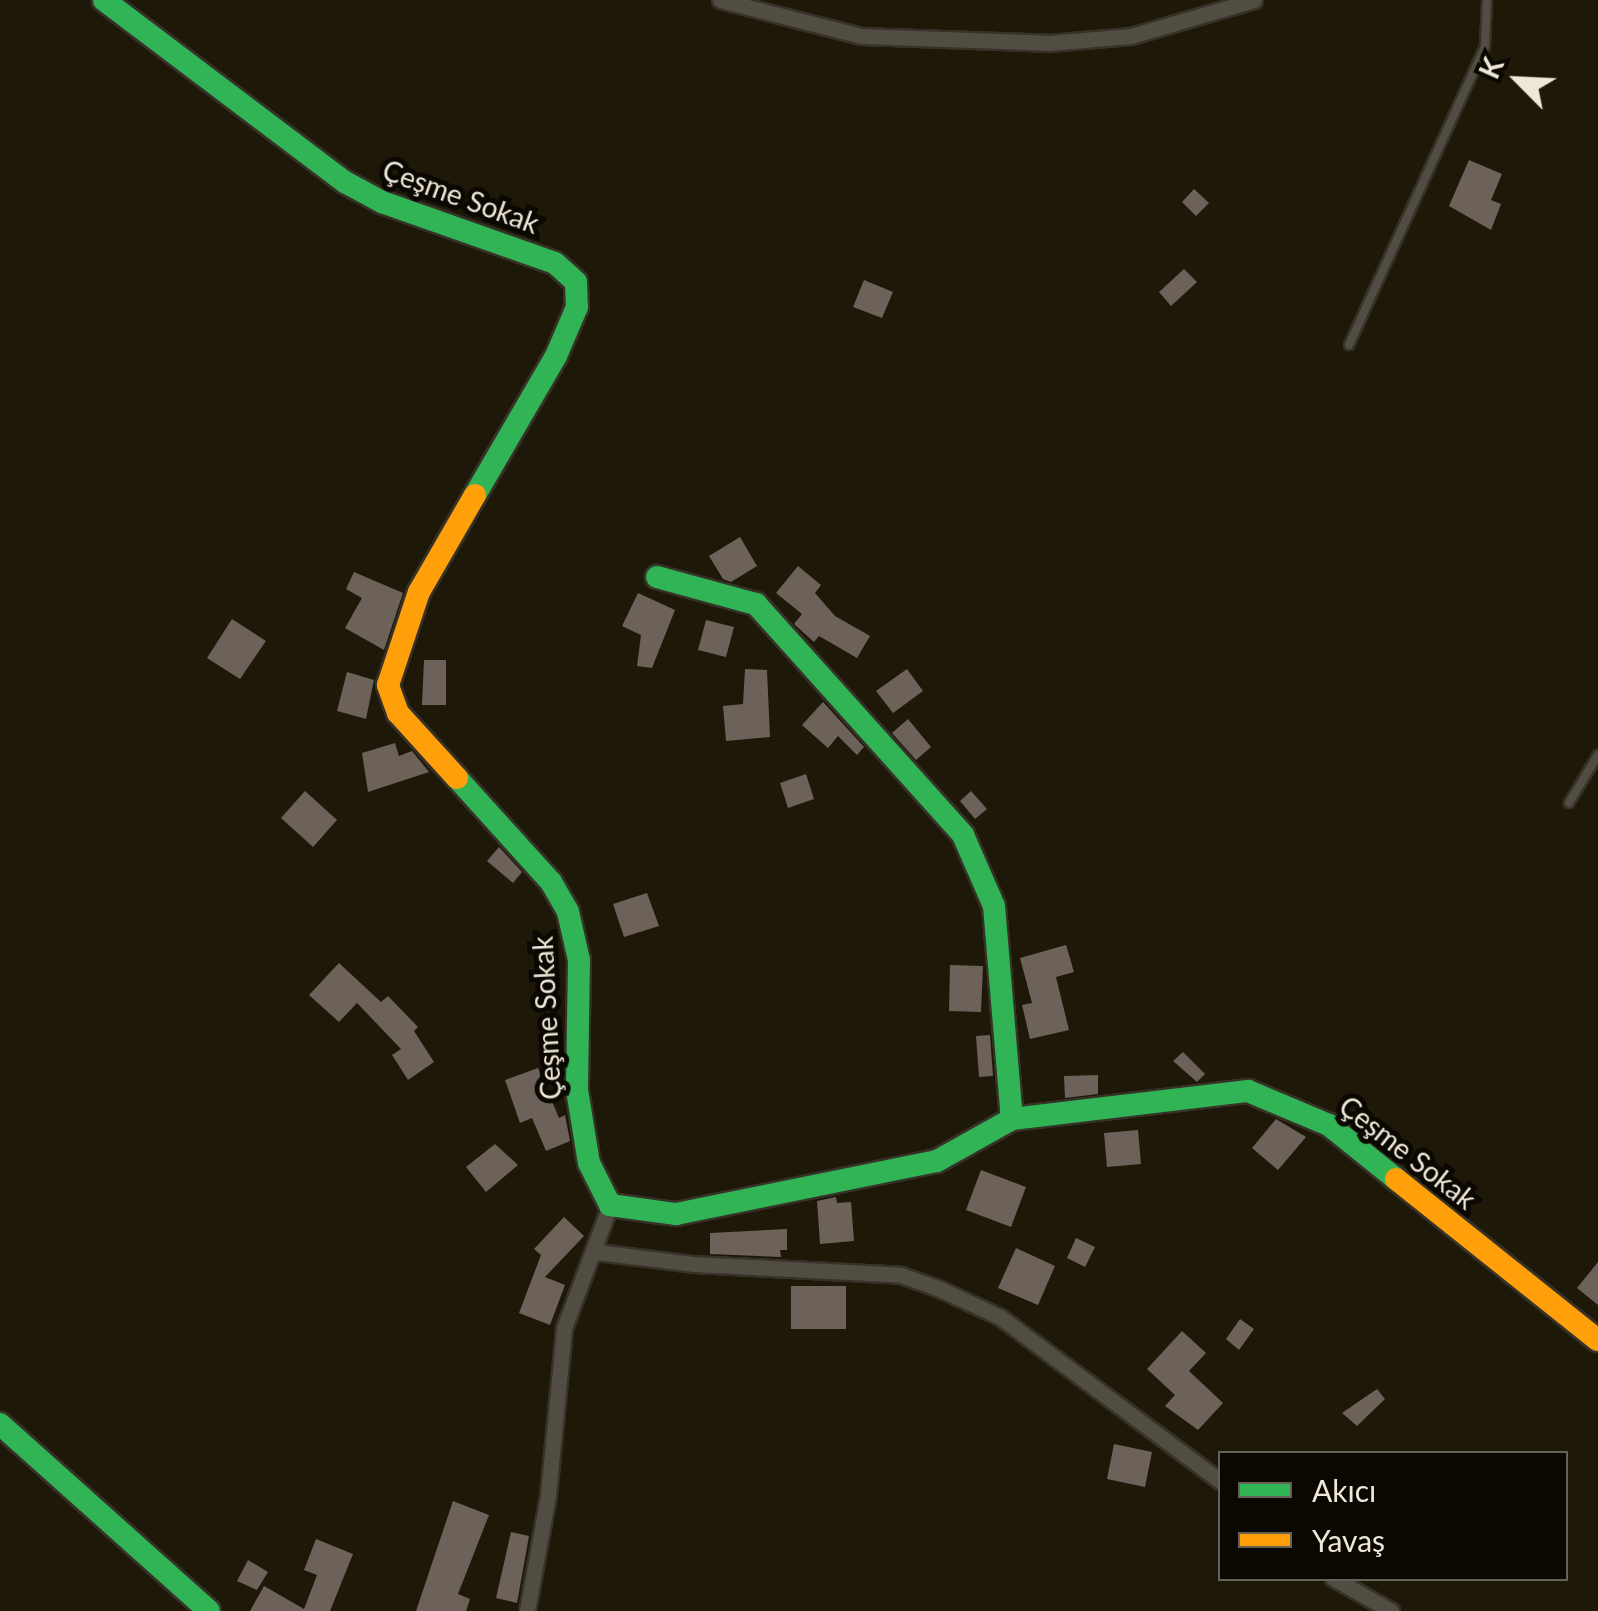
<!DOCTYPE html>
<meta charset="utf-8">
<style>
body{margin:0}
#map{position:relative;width:1598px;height:1611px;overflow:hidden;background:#1e1809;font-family:Lato,sans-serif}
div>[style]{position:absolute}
.building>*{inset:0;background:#6c6259}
.roads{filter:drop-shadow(2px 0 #363228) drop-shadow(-2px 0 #363228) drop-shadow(0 2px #363228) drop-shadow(0 -2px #363228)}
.lane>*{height:8px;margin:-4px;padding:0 4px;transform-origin:4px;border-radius:4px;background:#524d42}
.street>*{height:15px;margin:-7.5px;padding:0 7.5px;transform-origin:7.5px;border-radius:7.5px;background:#524d42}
.fast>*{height:22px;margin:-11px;padding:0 11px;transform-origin:11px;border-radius:11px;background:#30b455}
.slow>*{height:22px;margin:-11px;padding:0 11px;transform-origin:11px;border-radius:11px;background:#ff9f0a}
span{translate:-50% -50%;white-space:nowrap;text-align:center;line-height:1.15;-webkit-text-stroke:10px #0b0701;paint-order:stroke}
.street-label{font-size:28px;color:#efe8d8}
.legend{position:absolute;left:1218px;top:1451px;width:350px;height:130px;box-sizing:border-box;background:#0b0701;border:2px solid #666157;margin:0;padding:12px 18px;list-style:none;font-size:30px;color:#efe8d8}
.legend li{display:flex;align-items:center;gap:20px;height:50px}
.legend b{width:50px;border:2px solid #666157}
.north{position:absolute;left:1468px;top:30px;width:100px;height:100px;-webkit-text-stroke:8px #0b0701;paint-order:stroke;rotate:294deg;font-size:28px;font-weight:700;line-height:40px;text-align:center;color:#efe8d8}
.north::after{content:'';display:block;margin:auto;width:35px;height:45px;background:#efe8d8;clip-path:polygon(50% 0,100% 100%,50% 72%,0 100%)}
</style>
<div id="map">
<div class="building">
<i style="clip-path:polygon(1469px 160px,1502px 174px,1491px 200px,1501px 204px,1491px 230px,1449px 206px)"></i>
<i style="clip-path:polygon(1194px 189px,1209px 203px,1196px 216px,1182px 202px)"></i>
<i style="clip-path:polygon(1184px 269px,1197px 282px,1171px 306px,1159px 292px)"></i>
<i style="clip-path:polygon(864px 280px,893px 292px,882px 318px,853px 307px)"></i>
<i style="clip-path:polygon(740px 537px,757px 566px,731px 582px,723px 579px,709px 556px)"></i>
<i style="clip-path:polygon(798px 566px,821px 585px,815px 593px,835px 616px,870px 636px,857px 658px,819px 636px,814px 642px,794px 624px,802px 614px,776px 593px)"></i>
<i style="clip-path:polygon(354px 572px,403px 593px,384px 650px,345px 628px,362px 598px,346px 589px)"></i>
<i style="clip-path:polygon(638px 593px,675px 610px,652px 668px,637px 666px,641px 635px,622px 626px)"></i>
<i style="clip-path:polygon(232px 619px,266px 641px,240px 679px,207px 658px)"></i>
<i style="clip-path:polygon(706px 620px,734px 627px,726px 657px,698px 650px)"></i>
<i style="clip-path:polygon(424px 660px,446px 660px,446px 705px,422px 705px)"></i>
<i style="clip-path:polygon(745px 669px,767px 670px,770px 737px,726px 741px,723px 706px,743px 704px)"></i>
<i style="clip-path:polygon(907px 669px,923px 691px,893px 713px,876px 691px)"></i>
<i style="clip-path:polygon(347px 672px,374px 680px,366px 719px,337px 711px)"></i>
<i style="clip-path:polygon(823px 702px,864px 747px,857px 755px,838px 736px,828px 748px,802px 725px)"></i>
<i style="clip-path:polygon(908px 719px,931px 747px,916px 760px,892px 733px)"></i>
<i style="clip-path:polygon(395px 743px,399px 756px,412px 751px,429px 772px,368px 792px,362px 753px)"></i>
<i style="clip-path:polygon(806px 774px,814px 799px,788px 808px,780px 783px)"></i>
<i style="clip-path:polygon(305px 791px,337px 820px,313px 847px,281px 818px)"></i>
<i style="clip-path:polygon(971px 791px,987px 809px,975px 819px,960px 801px)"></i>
<i style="clip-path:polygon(499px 847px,522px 872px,513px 883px,487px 861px)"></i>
<i style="clip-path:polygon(647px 893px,659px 926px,624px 937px,613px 904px)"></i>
<i style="clip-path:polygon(1066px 945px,1074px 972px,1056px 977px,1069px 1030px,1030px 1039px,1022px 1005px,1032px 1003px,1020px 958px)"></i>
<i style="clip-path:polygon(339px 963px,381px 1002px,388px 996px,418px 1027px,414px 1031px,434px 1062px,408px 1080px,392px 1055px,401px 1049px,357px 1003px,339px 1022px,309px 995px)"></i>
<i style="clip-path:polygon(950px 965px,983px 966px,981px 1012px,949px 1011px)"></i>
<i style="clip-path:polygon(990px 1035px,993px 1076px,979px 1077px,976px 1036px)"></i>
<i style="clip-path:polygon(1183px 1052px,1205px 1074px,1197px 1082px,1173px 1061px)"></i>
<i style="clip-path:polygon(538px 1068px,559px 1118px,565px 1115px,570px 1141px,546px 1151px,532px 1118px,520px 1123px,505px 1080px)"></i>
<i style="clip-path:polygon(1098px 1075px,1098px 1094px,1065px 1098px,1064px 1076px)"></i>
<i style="clip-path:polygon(1276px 1119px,1306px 1137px,1278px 1170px,1252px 1148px)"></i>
<i style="clip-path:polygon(1138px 1130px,1141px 1164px,1107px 1167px,1104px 1133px)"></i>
<i style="clip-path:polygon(495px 1144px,518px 1165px,486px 1192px,466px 1167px)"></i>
<i style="clip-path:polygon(981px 1170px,1026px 1187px,1011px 1227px,966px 1210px)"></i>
<i style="clip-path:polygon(836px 1197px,837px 1203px,851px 1202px,854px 1241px,820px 1244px,817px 1201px)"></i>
<i style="clip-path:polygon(564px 1217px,584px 1236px,545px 1277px,565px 1285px,550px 1325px,519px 1313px,541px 1255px,534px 1249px)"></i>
<i style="clip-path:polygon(787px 1229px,787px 1250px,780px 1250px,781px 1257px,710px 1254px,710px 1233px)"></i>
<i style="clip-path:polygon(1076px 1238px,1095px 1247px,1085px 1267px,1067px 1258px)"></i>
<i style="clip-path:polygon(1016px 1248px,1055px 1266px,1038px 1305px,998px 1288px)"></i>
<i style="clip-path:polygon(1598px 1262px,1598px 1305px,1577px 1288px)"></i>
<i style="clip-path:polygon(791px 1286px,846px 1286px,846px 1329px,791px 1329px)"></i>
<i style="clip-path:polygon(1240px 1319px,1254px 1329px,1239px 1350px,1226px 1339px)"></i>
<i style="clip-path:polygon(1182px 1331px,1206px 1353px,1189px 1371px,1223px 1403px,1198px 1430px,1165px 1406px,1175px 1395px,1147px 1369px)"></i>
<i style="clip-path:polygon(1377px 1389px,1385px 1399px,1357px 1426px,1342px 1413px)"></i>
<i style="clip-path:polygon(1114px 1444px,1152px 1452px,1145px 1487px,1107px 1479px)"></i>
<i style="clip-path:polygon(453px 1501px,489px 1515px,458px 1594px,470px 1599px,466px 1611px,416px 1611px)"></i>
<i style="clip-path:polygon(511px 1532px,529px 1536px,517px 1603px,496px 1598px)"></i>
<i style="clip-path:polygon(316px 1539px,353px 1554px,330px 1611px,250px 1611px,264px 1586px,304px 1609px,317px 1575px,304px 1570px)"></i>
<i style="clip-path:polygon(248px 1560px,268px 1572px,257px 1590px,237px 1581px)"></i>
</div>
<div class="roads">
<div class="lane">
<i style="left:1349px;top:345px;width:328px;rotate:-65.5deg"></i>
<i style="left:1485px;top:46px;width:46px;rotate:-87.5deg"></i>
<i style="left:1569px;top:803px;width:56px;rotate:-58.9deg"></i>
</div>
<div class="street">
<i style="left:720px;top:0;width:146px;rotate:14.3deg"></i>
<i style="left:861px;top:36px;width:187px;rotate:2.1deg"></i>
<i style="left:1048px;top:43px;width:83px;rotate:-4.8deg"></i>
<i style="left:1131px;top:36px;width:128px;rotate:-16.3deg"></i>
<i style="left:597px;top:1252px;width:98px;rotate:7.1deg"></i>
<i style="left:694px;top:1264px;width:207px;rotate:3deg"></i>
<i style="left:901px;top:1275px;width:41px;rotate:19.7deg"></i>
<i style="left:940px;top:1289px;width:66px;rotate:25deg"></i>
<i style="left:1000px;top:1317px;width:274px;rotate:36.7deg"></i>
<i style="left:1333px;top:1578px;width:67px;rotate:29.6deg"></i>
<i style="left:527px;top:1611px;width:118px;rotate:-79.7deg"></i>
<i style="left:548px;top:1495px;width:168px;rotate:-84.5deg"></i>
<i style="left:564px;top:1328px;width:131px;rotate:-69.5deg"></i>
</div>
<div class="fast">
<i style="left:104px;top:0;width:302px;rotate:37.1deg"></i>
<i style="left:345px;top:182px;width:42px;rotate:28.4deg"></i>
<i style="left:382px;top:202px;width:183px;rotate:19.4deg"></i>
<i style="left:555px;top:263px;width:28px;rotate:42deg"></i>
<i style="left:576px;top:282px;width:25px;rotate:88deg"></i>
<i style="left:577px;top:307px;width:53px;rotate:113.2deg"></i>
<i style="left:556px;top:356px;width:161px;rotate:120.2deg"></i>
<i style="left:657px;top:577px;width:103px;rotate:15.3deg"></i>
<i style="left:756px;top:604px;width:310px;rotate:48.1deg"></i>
<i style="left:963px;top:835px;width:77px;rotate:66.4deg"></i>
<i style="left:994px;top:906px;width:214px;rotate:85.2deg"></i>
<i style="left:457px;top:778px;width:140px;rotate:47.9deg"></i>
<i style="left:551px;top:882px;width:34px;rotate:60deg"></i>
<i style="left:568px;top:912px;width:49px;rotate:77.1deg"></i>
<i style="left:579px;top:960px;width:130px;rotate:90.9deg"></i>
<i style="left:577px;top:1090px;width:74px;rotate:80.7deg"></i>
<i style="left:589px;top:1163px;width:47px;rotate:63.4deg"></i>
<i style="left:610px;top:1205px;width:67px;rotate:7.8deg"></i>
<i style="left:676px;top:1214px;width:266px;rotate:-11.5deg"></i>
<i style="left:937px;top:1161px;width:86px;rotate:-29.2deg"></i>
<i style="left:1012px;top:1119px;width:238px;rotate:-6.8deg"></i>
<i style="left:1248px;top:1091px;width:88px;rotate:22.8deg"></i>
<i style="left:1329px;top:1125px;width:86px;rotate:38.9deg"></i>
<i style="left:0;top:1424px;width:280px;rotate:41.8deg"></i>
</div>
<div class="slow">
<i style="left:457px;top:778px;width:88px;rotate:-132.2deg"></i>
<i style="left:398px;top:713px;width:30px;rotate:-110deg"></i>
<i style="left:388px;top:685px;width:98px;rotate:-71.6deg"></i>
<i style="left:419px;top:592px;width:112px;rotate:-60deg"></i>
<i style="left:1396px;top:1179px;width:258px;rotate:38.6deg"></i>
</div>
</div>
<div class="street-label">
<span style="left:461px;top:196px;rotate:20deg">Çeşme Sokak</span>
<span style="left:546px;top:1018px;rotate:-93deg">Çeşme Sokak</span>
<span style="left:1408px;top:1152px;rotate:38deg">Çeşme Sokak</span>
</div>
<ul class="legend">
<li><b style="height:12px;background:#30b455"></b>Akıcı</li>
<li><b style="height:12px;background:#ff9f0a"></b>Yavaş</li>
</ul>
<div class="north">K</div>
</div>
